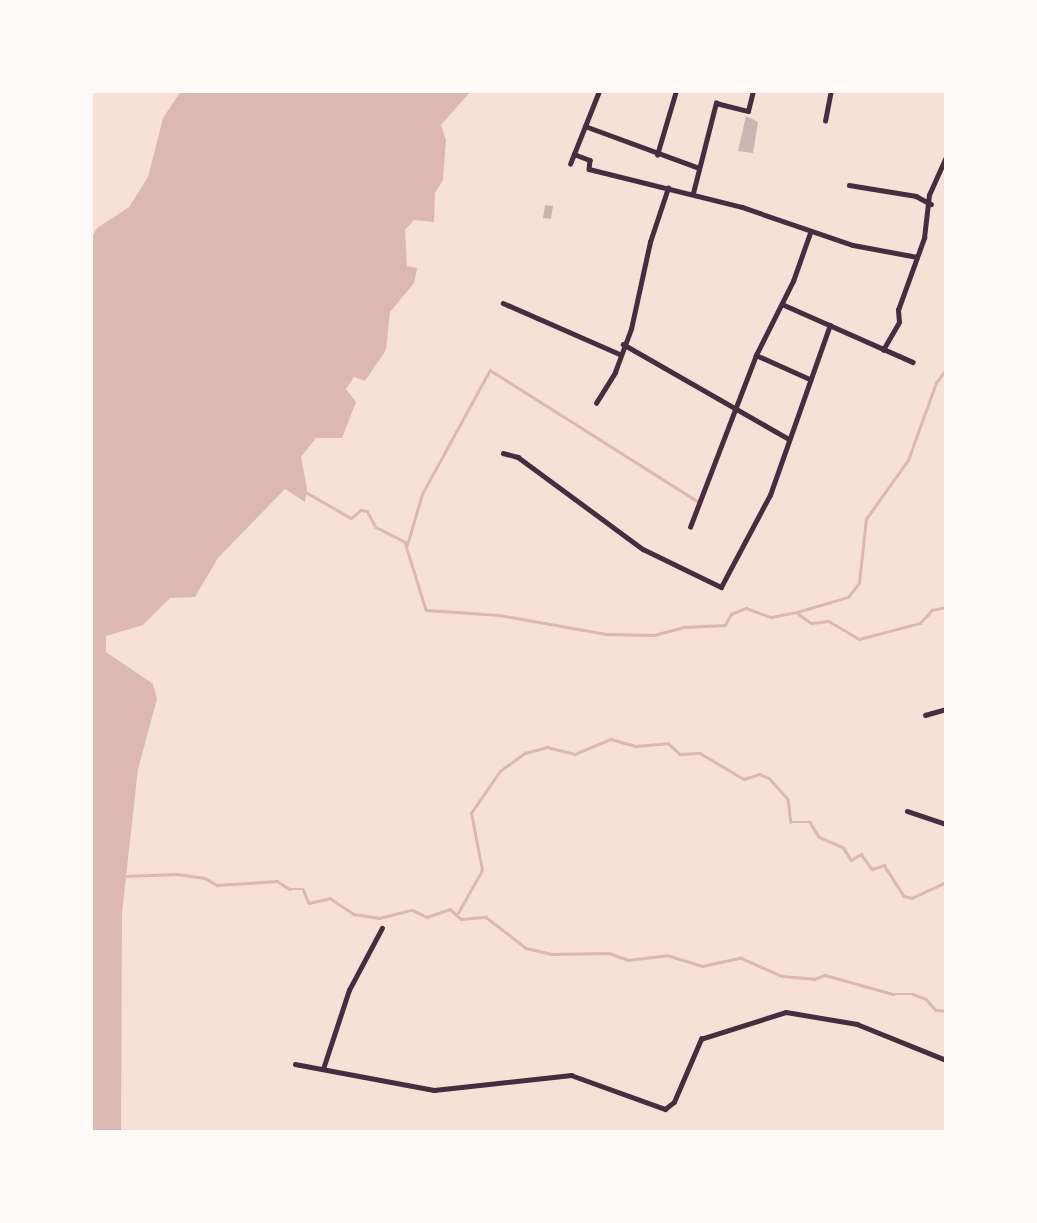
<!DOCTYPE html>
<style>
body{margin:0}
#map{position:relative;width:1037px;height:1223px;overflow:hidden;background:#f7e1d7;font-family:"Noto Sans",sans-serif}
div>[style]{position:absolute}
.water>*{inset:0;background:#dcb8b0}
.stream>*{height:2.5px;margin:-1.25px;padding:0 1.25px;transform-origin:1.25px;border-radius:1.25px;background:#dcb8b0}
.building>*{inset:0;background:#ccb4b1}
.minor>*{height:4.5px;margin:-2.25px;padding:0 2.25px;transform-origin:2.25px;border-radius:2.25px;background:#4a2c40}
span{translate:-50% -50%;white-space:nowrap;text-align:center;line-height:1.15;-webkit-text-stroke:5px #fffaf5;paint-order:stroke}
.frame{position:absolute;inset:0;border:93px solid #fffaf5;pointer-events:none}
</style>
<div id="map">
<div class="water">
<i style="clip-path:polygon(181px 91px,471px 91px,441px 125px,446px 140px,443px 180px,435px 193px,434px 222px,414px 220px,405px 230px,407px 266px,417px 268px,414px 283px,390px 312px,386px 350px,365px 381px,354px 377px,346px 389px,356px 402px,342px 438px,316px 438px,301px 457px,307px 488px,305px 502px,285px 489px,218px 558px,195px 597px,170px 598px,143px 625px,106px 636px,106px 652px,153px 684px,157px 699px,138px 769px,122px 913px,121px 1132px,91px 1132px,91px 239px,97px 228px,129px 207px,148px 177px,163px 118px)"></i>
</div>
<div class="stream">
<i style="left:304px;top:491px;width:54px;rotate:29.9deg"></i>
<i style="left:351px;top:518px;width:13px;rotate:-39deg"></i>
<i style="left:361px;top:510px;width:6px;rotate:9deg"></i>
<i style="left:367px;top:511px;width:18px;rotate:61deg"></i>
<i style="left:376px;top:527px;width:33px;rotate:27deg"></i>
<i style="left:405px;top:542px;width:71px;rotate:72.8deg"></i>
<i style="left:426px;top:610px;width:73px;rotate:3.9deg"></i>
<i style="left:499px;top:615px;width:110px;rotate:10deg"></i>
<i style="left:607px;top:634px;width:47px;rotate:1.2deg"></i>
<i style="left:654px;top:635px;width:31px;rotate:-15deg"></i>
<i style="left:684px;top:627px;width:41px;rotate:-2.8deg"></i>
<i style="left:725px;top:625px;width:13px;rotate:-61deg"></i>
<i style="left:731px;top:614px;width:16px;rotate:-22deg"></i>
<i style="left:746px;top:608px;width:27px;rotate:20deg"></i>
<i style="left:771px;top:617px;width:25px;rotate:-11deg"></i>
<i style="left:796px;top:612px;width:19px;rotate:36deg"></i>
<i style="left:811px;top:623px;width:18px;rotate:-6deg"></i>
<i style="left:829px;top:621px;width:35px;rotate:31deg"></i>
<i style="left:859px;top:639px;width:63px;rotate:-14.7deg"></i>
<i style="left:920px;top:623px;width:18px;rotate:-47deg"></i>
<i style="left:932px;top:610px;width:14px;rotate:-12deg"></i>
<i style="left:407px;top:545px;width:53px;rotate:-73.6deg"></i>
<i style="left:422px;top:494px;width:141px;rotate:-61.3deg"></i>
<i style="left:490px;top:370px;width:244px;rotate:32.3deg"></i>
<i style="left:797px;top:612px;width:53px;rotate:-16.4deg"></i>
<i style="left:848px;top:597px;width:18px;rotate:-52deg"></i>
<i style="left:859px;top:583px;width:64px;rotate:-83.8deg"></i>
<i style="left:866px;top:519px;width:72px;rotate:-54.6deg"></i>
<i style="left:908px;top:460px;width:82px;rotate:-70deg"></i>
<i style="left:936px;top:383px;width:17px;rotate:-54deg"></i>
<i style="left:125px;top:876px;width:52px;rotate:-2.2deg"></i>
<i style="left:177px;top:874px;width:28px;rotate:8deg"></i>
<i style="left:205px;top:878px;width:14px;rotate:30deg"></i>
<i style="left:217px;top:885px;width:60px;rotate:-3.8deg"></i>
<i style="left:277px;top:881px;width:15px;rotate:32deg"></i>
<i style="left:290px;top:889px;width:13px"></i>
<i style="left:303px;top:889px;width:15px;rotate:67deg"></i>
<i style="left:309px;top:903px;width:22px;rotate:-13deg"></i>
<i style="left:330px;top:898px;width:29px;rotate:34deg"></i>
<i style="left:354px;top:914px;width:25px;rotate:9deg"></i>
<i style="left:379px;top:918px;width:34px;rotate:-14deg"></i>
<i style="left:412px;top:910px;width:17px;rotate:25deg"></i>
<i style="left:427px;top:917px;width:24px;rotate:-19deg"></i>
<i style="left:450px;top:909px;width:15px;rotate:42deg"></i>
<i style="left:461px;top:919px;width:25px;rotate:-5deg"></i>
<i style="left:486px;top:917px;width:51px;rotate:37.8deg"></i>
<i style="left:526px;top:948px;width:26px;rotate:13deg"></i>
<i style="left:551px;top:954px;width:58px;rotate:-1deg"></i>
<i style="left:609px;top:953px;width:20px;rotate:20deg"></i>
<i style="left:628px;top:960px;width:39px;rotate:-7deg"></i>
<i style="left:667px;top:955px;width:37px;rotate:17deg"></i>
<i style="left:702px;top:966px;width:40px;rotate:-12deg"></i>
<i style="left:741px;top:958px;width:45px;rotate:23.7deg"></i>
<i style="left:782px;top:976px;width:32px;rotate:5deg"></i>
<i style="left:814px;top:979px;width:12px;rotate:-20deg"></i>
<i style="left:825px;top:975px;width:71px;rotate:15.6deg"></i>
<i style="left:893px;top:994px;width:20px"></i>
<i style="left:913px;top:994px;width:14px;rotate:21deg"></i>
<i style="left:926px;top:999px;width:15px;rotate:48deg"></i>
<i style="left:936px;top:1010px;width:10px;rotate:6deg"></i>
<i style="left:458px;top:913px;width:49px;rotate:-60.8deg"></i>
<i style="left:482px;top:870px;width:58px;rotate:-100.9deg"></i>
<i style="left:471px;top:813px;width:51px;rotate:-55.4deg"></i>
<i style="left:500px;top:771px;width:31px;rotate:-36deg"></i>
<i style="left:525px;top:753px;width:23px;rotate:-15deg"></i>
<i style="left:547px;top:747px;width:29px;rotate:14deg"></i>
<i style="left:575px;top:754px;width:39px;rotate:-23deg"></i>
<i style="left:611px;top:739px;width:26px;rotate:16deg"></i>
<i style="left:636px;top:746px;width:32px;rotate:-5deg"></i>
<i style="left:668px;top:743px;width:16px;rotate:43deg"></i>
<i style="left:680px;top:754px;width:20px;rotate:-3deg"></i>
<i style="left:700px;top:753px;width:51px;rotate:30.6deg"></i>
<i style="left:744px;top:779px;width:16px;rotate:-18deg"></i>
<i style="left:759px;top:774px;width:11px;rotate:22deg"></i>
<i style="left:769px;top:778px;width:28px;rotate:48deg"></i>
<i style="left:788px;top:799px;width:23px;rotate:83deg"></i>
<i style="left:791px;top:822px;width:19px"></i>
<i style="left:810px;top:822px;width:17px;rotate:59deg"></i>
<i style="left:819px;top:837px;width:26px;rotate:23deg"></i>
<i style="left:843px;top:847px;width:15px;rotate:58deg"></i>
<i style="left:851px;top:860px;width:12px;rotate:-31deg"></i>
<i style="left:861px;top:854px;width:19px;rotate:54deg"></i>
<i style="left:872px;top:869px;width:13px;rotate:-18deg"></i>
<i style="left:884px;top:865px;width:37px;rotate:57deg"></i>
<i style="left:904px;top:896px;width:8px;rotate:14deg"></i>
<i style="left:912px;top:898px;width:38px;rotate:-25deg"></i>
</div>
<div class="building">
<i style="clip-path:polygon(746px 116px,758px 122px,753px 153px,738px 151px)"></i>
<i style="clip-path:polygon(545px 205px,553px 206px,551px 219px,543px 218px)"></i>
</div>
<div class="minor">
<i style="left:825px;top:121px;width:31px;rotate:-79deg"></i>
<i style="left:585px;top:126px;width:121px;rotate:20.2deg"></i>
<i style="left:574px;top:154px;width:17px;rotate:21deg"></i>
<i style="left:590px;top:160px;width:9px;rotate:96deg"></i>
<i style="left:589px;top:169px;width:158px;rotate:13.9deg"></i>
<i style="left:742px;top:207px;width:117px;rotate:18.9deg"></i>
<i style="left:853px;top:245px;width:65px;rotate:10.6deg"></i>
<i style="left:657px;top:155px;width:67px;rotate:-73.5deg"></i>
<i style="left:570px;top:164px;width:79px;rotate:-68.3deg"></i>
<i style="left:849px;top:185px;width:68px;rotate:9.3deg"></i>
<i style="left:916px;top:196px;width:17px;rotate:28deg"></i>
<i style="left:693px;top:193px;width:93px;rotate:-75.7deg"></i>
<i style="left:716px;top:103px;width:33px;rotate:14deg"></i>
<i style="left:748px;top:111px;width:21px;rotate:-76deg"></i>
<i style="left:503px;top:303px;width:128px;rotate:23.6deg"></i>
<i style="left:782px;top:304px;width:143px;rotate:23.9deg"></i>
<i style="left:623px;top:344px;width:189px;rotate:29.8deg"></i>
<i style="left:883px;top:350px;width:32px;rotate:-60deg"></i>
<i style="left:899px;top:322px;width:12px;rotate:-95deg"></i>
<i style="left:898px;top:310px;width:77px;rotate:-70.1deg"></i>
<i style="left:924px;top:238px;width:43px;rotate:-83.4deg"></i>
<i style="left:929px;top:195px;width:42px;rotate:-65.9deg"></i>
<i style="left:756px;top:355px;width:59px;rotate:24deg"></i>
<i style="left:596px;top:403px;width:36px;rotate:-58deg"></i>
<i style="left:615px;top:372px;width:46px;rotate:-69.6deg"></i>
<i style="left:631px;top:329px;width:89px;rotate:-77.7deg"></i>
<i style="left:650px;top:242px;width:57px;rotate:-71.6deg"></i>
<i style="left:503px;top:453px;width:16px;rotate:15deg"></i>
<i style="left:518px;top:457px;width:155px;rotate:36.4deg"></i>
<i style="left:643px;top:549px;width:87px;rotate:26deg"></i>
<i style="left:721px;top:587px;width:104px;rotate:-62deg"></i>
<i style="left:770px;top:495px;width:180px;rotate:-70.6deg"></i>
<i style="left:690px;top:527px;width:184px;rotate:-69deg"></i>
<i style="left:756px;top:355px;width:83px;rotate:-63.4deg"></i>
<i style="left:793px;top:281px;width:51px;rotate:-70.5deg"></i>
<i style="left:925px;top:715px;width:22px;rotate:-16deg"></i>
<i style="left:907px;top:811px;width:41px;rotate:18.4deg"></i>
<i style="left:295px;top:1064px;width:141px;rotate:10.6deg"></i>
<i style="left:434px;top:1090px;width:138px;rotate:-6.2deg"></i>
<i style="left:571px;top:1075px;width:100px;rotate:19.9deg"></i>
<i style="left:665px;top:1109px;width:11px;rotate:-38deg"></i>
<i style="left:674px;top:1102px;width:69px;rotate:-66.8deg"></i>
<i style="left:701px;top:1039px;width:89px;rotate:-17.6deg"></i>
<i style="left:786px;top:1012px;width:72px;rotate:9.6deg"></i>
<i style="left:857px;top:1024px;width:96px;rotate:22deg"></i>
<i style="left:323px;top:1069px;width:83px;rotate:-71.8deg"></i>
<i style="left:349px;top:990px;width:70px;rotate:-62deg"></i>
</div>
<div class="frame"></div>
</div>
